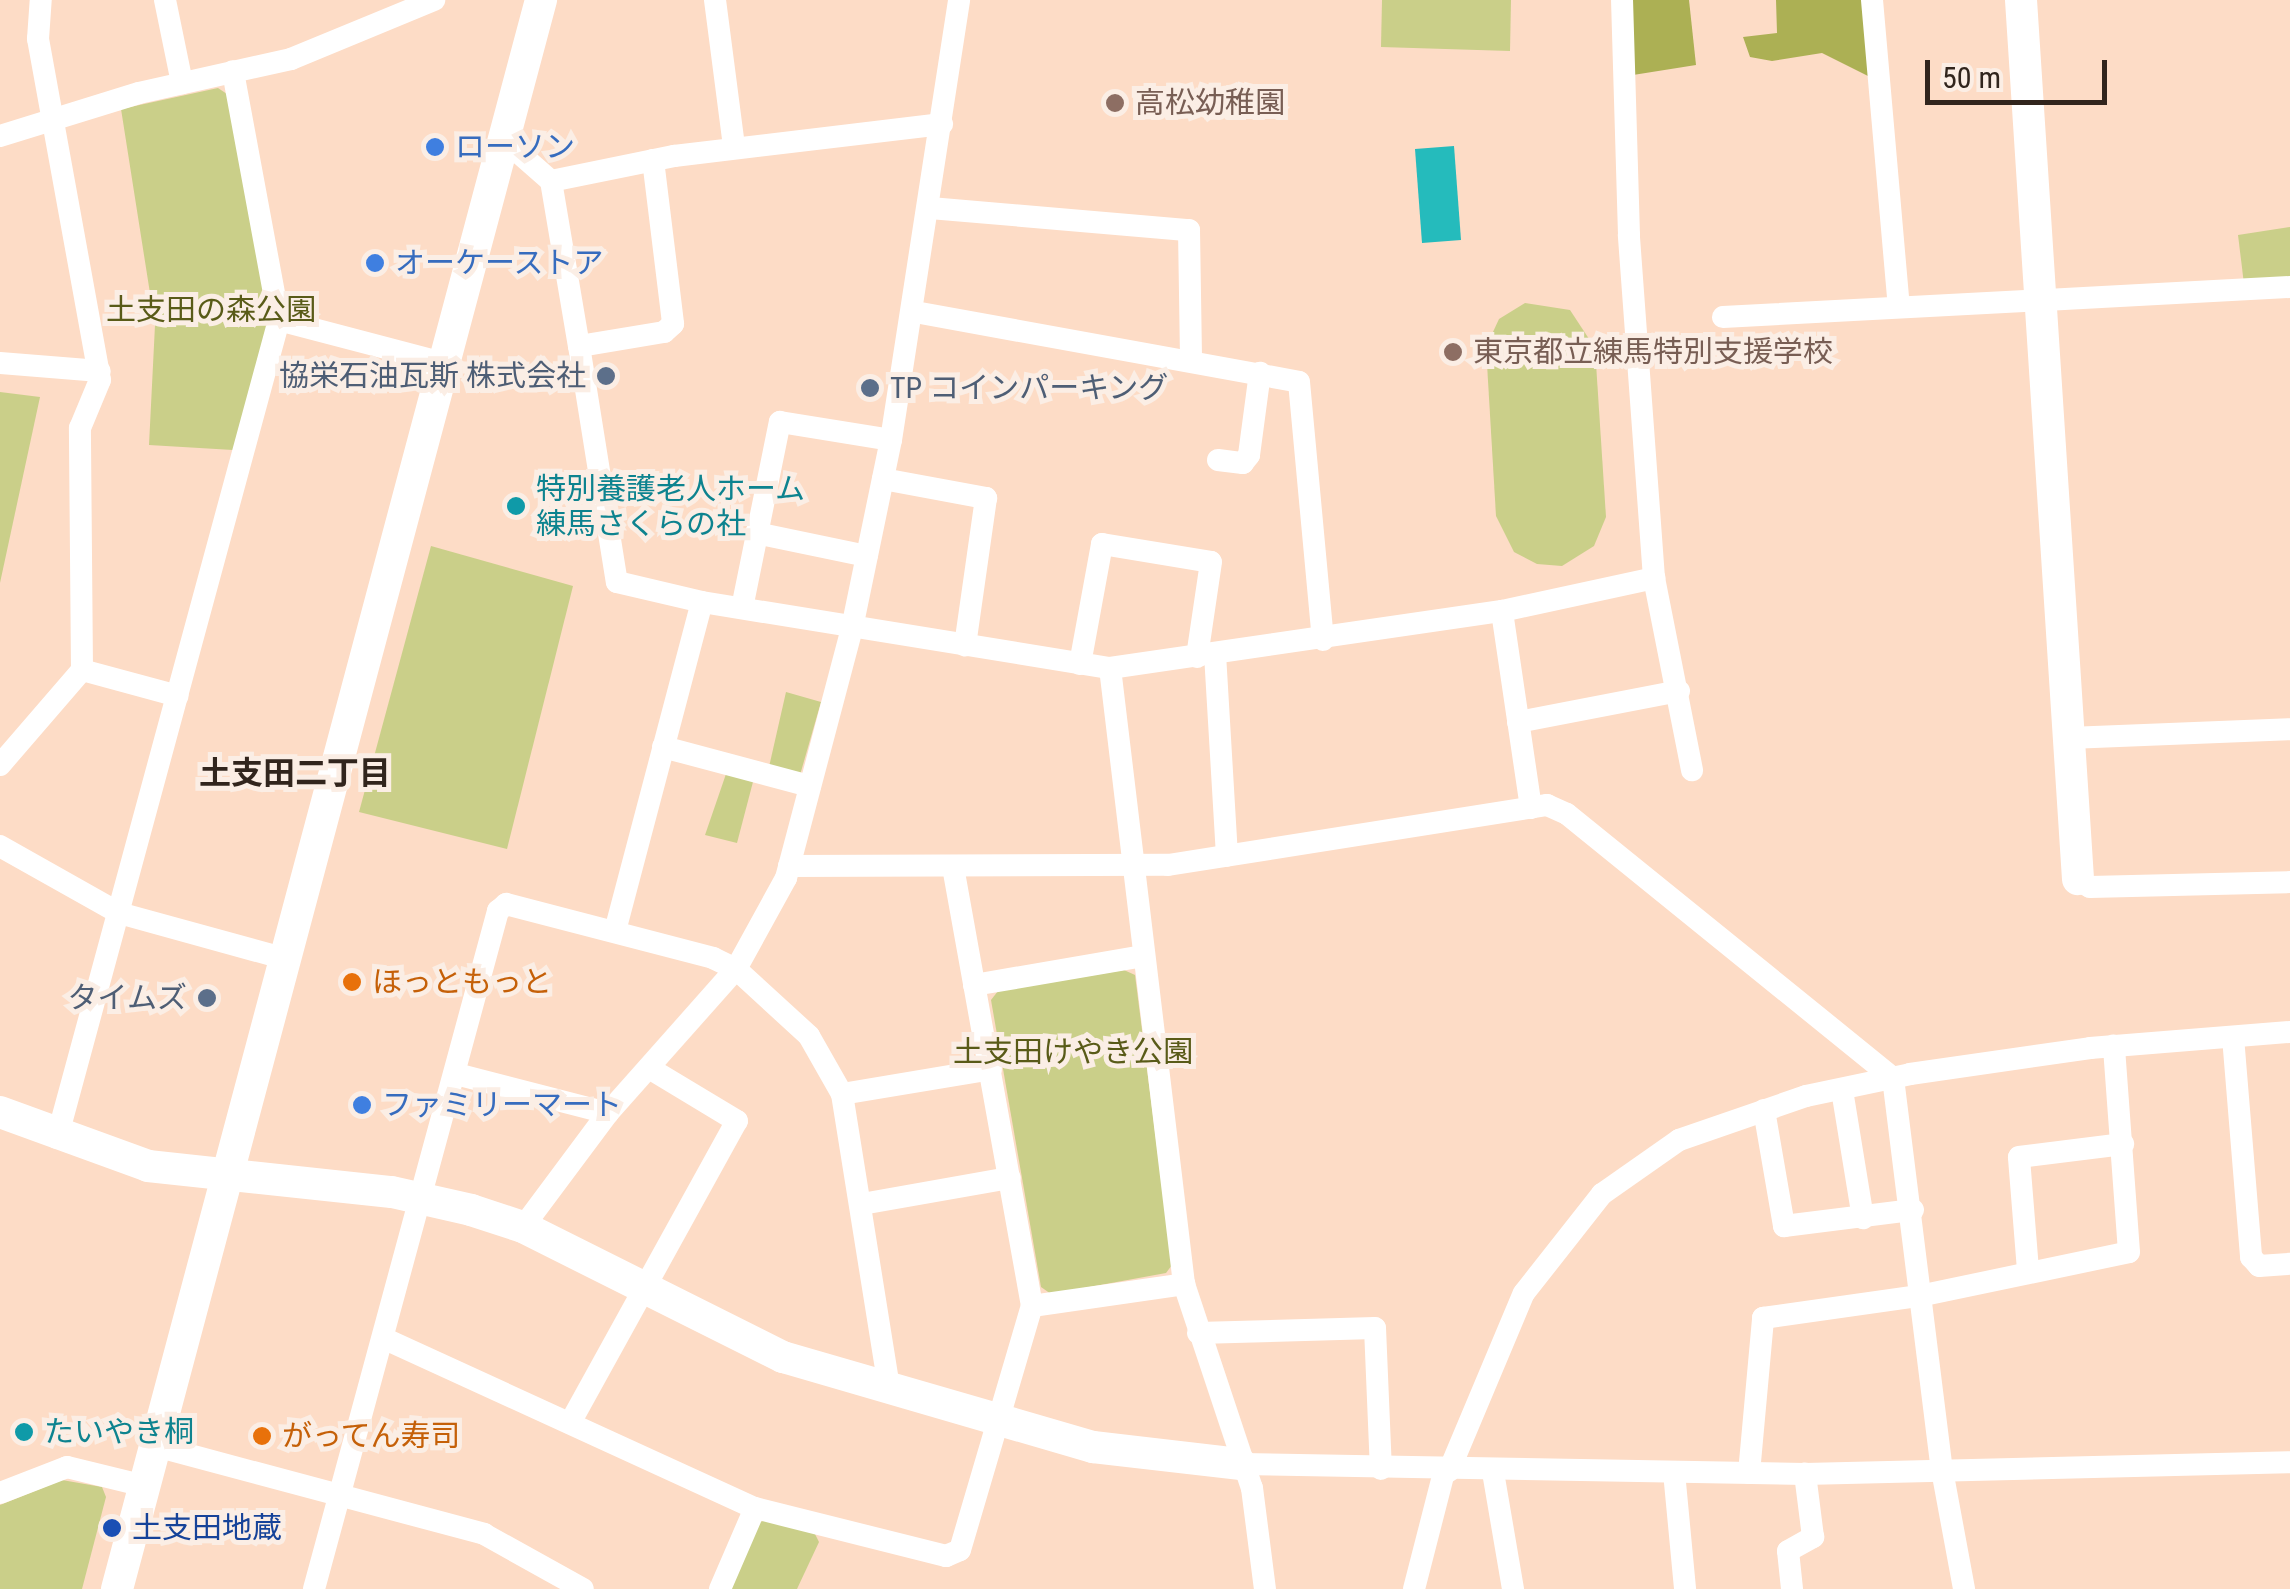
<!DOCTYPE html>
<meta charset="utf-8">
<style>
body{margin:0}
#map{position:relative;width:2290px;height:1589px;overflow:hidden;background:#fddcc6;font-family:"Roboto Condensed","Noto Sans JP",sans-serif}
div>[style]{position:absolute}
.green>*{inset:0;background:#cacf89}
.forest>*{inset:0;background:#acb054}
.water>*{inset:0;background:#25bbbc}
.street>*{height:22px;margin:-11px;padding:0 11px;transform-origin:11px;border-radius:11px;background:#fff}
.secondary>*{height:32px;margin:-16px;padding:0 16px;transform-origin:16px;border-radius:16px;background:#fff}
.dots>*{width:28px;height:28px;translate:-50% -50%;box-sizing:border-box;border:5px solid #fbeee5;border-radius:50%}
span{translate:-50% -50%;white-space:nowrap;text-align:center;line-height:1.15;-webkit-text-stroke:10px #fbeee5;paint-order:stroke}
.education-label{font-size:30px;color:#785e54}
.left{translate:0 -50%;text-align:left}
.shop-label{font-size:30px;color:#366cbe}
.park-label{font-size:30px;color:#595b18}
.service-label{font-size:30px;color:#4e5e75}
.right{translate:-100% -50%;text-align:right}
.culture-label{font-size:30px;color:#0d838f}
.food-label{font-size:30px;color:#c56008}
.transit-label{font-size:30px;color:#164399}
.neighbourhood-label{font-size:32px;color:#31251d;font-weight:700}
.scale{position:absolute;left:1925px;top:60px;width:182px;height:45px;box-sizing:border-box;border:5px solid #31251d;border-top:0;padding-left:12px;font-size:30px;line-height:35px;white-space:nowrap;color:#31251d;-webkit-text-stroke:8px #fbeee5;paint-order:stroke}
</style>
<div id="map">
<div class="green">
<i style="clip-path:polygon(1382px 0,1511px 0,1510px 51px,1381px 47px)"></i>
<i style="clip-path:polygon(218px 88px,230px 96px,270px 316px,233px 450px,149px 445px,155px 325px,121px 109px)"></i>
<i style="clip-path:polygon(2290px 227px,2290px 283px,2244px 284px,2238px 235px)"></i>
<i style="clip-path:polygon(1525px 303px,1570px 310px,1595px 348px,1606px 517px,1594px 546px,1562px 566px,1537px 564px,1514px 552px,1496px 516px,1486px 347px,1499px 319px)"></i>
<i style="clip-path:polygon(0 392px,40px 397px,0 583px)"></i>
<i style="clip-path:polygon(431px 546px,573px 586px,507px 849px,359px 812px)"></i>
<i style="clip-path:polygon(786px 692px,821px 702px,800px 775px,769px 767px)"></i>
<i style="clip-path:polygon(727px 771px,754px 778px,737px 843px,705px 835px)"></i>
<i style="clip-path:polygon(1124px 970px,1135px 975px,1172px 1265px,1166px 1273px,1051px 1294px,1041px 1287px,991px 1000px,998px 991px)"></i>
<i style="clip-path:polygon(62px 1480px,102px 1487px,106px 1497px,82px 1589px,0 1589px,0 1505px)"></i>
<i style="clip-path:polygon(768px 1519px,814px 1532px,819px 1542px,797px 1589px,727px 1589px,755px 1524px)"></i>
</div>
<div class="forest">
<i style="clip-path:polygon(1629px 0,1689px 0,1696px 65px,1633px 75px)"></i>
<i style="clip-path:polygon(1776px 0,1865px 0,1872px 78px,1822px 53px,1772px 61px,1750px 57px,1743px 37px,1777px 33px)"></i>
</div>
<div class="water">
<i style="clip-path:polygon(1454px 146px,1461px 240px,1422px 243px,1415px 149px)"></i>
</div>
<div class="street">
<i style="left:165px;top:0;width:85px;rotate:78.4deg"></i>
<i style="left:715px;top:0;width:148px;rotate:82.6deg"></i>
<i style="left:1872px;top:0;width:308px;rotate:85deg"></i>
<i style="left:0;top:136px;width:145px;rotate:-17.2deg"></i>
<i style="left:139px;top:93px;width:156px;rotate:-12.6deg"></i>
<i style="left:291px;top:59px;width:155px;rotate:-22.4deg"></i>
<i style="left:503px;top:139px;width:64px;rotate:41.2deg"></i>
<i style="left:551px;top:181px;width:126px;rotate:-11.5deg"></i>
<i style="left:674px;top:156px;width:270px;rotate:-6.8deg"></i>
<i style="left:653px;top:160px;width:165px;rotate:83deg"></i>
<i style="left:673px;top:324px;width:12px;rotate:138deg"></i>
<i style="left:664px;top:332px;width:86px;rotate:170.6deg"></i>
<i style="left:579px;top:346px;width:239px;rotate:80.9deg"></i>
<i style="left:617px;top:582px;width:87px;rotate:13.2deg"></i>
<i style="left:702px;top:602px;width:413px;rotate:9.2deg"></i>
<i style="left:1110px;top:668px;width:396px;rotate:-8.3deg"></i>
<i style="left:551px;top:181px;width:167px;rotate:80.4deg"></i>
<i style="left:930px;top:208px;width:260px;rotate:4.9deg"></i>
<i style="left:1189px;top:230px;width:130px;rotate:89.1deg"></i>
<i style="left:915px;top:312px;width:390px;rotate:10.3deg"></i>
<i style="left:1299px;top:382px;width:259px;rotate:84.7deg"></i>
<i style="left:1723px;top:317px;width:568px;rotate:-3.03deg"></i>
<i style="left:279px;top:320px;width:170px;rotate:14.7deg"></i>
<i style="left:0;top:363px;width:100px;rotate:4.6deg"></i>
<i style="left:1218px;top:460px;width:25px;rotate:7deg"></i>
<i style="left:1243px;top:463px;width:10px;rotate:-53deg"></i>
<i style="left:1249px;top:455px;width:83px;rotate:-82.4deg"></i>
<i style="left:883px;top:479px;width:105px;rotate:10.5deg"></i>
<i style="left:986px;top:498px;width:149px;rotate:98.1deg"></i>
<i style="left:756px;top:533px;width:113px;rotate:11.7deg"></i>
<i style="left:1654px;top:578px;width:196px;rotate:78.8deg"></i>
<i style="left:742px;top:608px;width:190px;rotate:-78.5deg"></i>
<i style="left:780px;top:422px;width:112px;rotate:9.2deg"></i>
<i style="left:1215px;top:654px;width:202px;rotate:86.6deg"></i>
<i style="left:1080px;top:664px;width:122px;rotate:-79.6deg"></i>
<i style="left:1102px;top:544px;width:110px;rotate:9.4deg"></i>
<i style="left:1211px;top:562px;width:96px;rotate:98.4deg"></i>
<i style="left:1110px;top:668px;width:620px;rotate:83.15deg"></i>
<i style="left:1184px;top:1284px;width:215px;rotate:71.6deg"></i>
<i style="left:1252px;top:1488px;width:102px;rotate:82.7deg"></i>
<i style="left:82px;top:670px;width:99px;rotate:15.2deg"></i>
<i style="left:1518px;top:722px;width:164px;rotate:-10.9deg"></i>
<i style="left:2069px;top:738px;width:221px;rotate:-2.3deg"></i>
<i style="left:663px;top:747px;width:152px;rotate:14.9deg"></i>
<i style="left:0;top:765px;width:125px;rotate:-49.2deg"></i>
<i style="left:82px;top:670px;width:242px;rotate:-90.5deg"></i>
<i style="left:80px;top:428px;width:52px;rotate:-67.4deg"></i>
<i style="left:100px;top:380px;width:347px;rotate:-100.3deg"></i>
<i style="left:38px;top:39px;width:39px;rotate:-86deg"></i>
<i style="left:1531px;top:808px;width:199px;rotate:-98.4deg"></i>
<i style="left:1502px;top:611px;width:156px;rotate:-12.2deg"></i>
<i style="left:1654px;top:578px;width:344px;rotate:-94.2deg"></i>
<i style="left:1629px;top:235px;width:235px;rotate:-91.7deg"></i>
<i style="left:0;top:846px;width:137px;rotate:29.4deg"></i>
<i style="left:119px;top:913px;width:173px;rotate:15.4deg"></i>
<i style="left:789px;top:866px;width:379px;rotate:-0.2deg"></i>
<i style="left:1168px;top:865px;width:384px;rotate:-9deg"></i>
<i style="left:1547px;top:805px;width:22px;rotate:24deg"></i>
<i style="left:1567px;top:814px;width:419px;rotate:39deg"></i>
<i style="left:1893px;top:1078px;width:395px;rotate:82.9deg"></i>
<i style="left:1942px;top:1470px;width:121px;rotate:79.5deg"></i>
<i style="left:2078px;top:879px;width:14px;rotate:34deg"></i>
<i style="left:2090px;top:887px;width:200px;rotate:-1.4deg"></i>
<i style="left:615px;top:931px;width:340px;rotate:-75.2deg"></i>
<i style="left:974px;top:985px;width:171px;rotate:-9.7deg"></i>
<i style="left:2233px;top:1037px;width:221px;rotate:85.3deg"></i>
<i style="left:2251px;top:1257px;width:12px;rotate:48deg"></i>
<i style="left:2259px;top:1266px;width:31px;rotate:-4deg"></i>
<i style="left:456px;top:1074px;width:157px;rotate:14.4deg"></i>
<i style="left:1842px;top:1090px;width:130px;rotate:80.7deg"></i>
<i style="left:842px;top:1094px;width:151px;rotate:-9.5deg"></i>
<i style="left:1764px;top:1110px;width:118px;rotate:80.2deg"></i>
<i style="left:1784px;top:1226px;width:130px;rotate:-7.1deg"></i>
<i style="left:57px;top:1138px;width:848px;rotate:-74.82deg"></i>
<i style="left:279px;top:320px;width:253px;rotate:-100.5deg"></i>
<i style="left:862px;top:1204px;width:150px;rotate:-10deg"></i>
<i style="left:523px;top:1227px;width:142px;rotate:-53.3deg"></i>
<i style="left:608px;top:1113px;width:193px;rotate:-48.4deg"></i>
<i style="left:736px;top:969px;width:104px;rotate:-61.2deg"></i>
<i style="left:786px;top:878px;width:259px;rotate:-75.2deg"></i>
<i style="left:852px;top:628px;width:192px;rotate:-78.3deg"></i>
<i style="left:891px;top:440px;width:445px;rotate:-81.2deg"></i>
<i style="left:2028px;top:1270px;width:113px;rotate:-94.6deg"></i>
<i style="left:2019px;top:1157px;width:105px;rotate:-7.1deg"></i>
<i style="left:1032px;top:1306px;width:154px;rotate:-8.2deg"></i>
<i style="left:1198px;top:1333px;width:177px;rotate:-1.6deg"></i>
<i style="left:1375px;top:1328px;width:141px;rotate:87.6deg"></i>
<i style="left:383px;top:1338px;width:409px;rotate:24.6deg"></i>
<i style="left:755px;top:1508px;width:197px;rotate:14.1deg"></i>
<i style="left:946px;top:1556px;width:15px;rotate:-23deg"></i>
<i style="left:960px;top:1550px;width:254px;rotate:-73.6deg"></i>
<i style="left:1032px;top:1306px;width:447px;rotate:-100.2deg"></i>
<i style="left:570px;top:1423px;width:345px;rotate:-61.1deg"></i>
<i style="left:737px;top:1121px;width:103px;rotate:-148.9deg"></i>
<i style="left:156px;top:1446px;width:340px;rotate:15deg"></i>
<i style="left:484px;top:1534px;width:113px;rotate:29.1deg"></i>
<i style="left:1241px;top:1464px;width:564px;rotate:1.02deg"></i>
<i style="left:1805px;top:1474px;width:485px;rotate:-1.4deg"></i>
<i style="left:1449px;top:1471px;width:193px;rotate:-67.2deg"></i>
<i style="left:1524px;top:1293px;width:126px;rotate:-51.8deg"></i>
<i style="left:1602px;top:1194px;width:94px;rotate:-35deg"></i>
<i style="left:1679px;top:1140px;width:134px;rotate:-19.1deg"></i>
<i style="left:1806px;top:1096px;width:106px;rotate:-11.9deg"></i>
<i style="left:1910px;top:1074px;width:182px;rotate:-8.2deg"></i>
<i style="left:2090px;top:1048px;width:201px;rotate:-4.6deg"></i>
<i style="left:1493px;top:1472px;width:119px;rotate:80.3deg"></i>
<i style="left:1674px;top:1472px;width:118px;rotate:84.6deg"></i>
<i style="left:1749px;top:1473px;width:156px;rotate:-84.8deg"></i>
<i style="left:1763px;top:1318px;width:163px;rotate:-8.1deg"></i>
<i style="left:1924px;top:1295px;width:209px;rotate:-11.8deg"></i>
<i style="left:2129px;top:1252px;width:207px;rotate:-94.2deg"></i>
<i style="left:0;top:1493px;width:72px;rotate:-21.2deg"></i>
<i style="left:67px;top:1467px;width:80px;rotate:13.7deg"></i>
<i style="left:314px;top:1589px;width:703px;rotate:-74.82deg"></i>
<i style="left:498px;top:911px;width:11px;rotate:-41deg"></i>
<i style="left:506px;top:904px;width:214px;rotate:14.6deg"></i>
<i style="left:713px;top:958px;width:25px;rotate:26deg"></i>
<i style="left:736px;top:969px;width:99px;rotate:42.5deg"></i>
<i style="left:809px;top:1036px;width:67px;rotate:60.4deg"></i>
<i style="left:842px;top:1094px;width:299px;rotate:80.9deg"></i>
<i style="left:720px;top:1589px;width:88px;rotate:-66.6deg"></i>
<i style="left:1414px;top:1589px;width:121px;rotate:-75.6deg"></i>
<i style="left:1792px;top:1589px;width:38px;rotate:-96deg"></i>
<i style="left:1788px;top:1551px;width:29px;rotate:-29deg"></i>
<i style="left:1813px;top:1537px;width:64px;rotate:-97.2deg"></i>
</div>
<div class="secondary">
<i style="left:2021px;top:0;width:881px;rotate:86.29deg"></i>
<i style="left:0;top:1112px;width:158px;rotate:20deg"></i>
<i style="left:148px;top:1166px;width:245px;rotate:6.1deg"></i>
<i style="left:392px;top:1192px;width:81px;rotate:12.8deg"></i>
<i style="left:471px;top:1210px;width:55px;rotate:18.1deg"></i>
<i style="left:523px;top:1227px;width:291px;rotate:26.6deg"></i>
<i style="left:783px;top:1357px;width:323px;rotate:16.2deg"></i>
<i style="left:1093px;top:1447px;width:149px;rotate:6.6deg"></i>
<i style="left:117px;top:1589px;width:1645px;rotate:-75.06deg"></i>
</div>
<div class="dots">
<i style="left:1115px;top:103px;background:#8d6e63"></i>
<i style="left:435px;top:147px;background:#3f7fe0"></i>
<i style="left:375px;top:263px;background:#3f7fe0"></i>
<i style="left:1453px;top:352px;background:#8d6e63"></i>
<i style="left:606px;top:376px;background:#5c6f8a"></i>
<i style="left:870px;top:388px;background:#5c6f8a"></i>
<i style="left:516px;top:506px;background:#0f9aa8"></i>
<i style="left:352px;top:982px;background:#e8710a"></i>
<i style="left:207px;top:998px;background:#5c6f8a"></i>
<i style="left:362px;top:1105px;background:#3f7fe0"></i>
<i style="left:24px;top:1432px;background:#0f9aa8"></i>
<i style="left:262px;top:1436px;background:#e8710a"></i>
<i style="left:112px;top:1528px;background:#1a4fb4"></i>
</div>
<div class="education-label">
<span class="left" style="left:1135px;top:103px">高松幼稚園</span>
<span class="left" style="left:1473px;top:352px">東京都立練馬特別支援学校</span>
</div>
<div class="shop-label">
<span class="left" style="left:455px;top:147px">ローソン</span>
<span class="left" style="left:395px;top:263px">オーケーストア</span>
<span class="left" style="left:382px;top:1105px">ファミリーマート</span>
</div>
<div class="park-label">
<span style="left:211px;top:310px">土支田の森公園</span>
<span style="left:1073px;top:1052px">土支田けやき公園</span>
</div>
<div class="service-label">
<span class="right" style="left:586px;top:376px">協栄石油瓦斯 株式会社</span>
<span class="left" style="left:890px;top:388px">TP コインパーキング</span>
<span class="right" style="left:187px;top:998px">タイムズ</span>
</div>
<div class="culture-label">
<span class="left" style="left:536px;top:506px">特別養護老人ホーム<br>練馬さくらの社</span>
<span class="left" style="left:44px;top:1432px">たいやき桐</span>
</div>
<div class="food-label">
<span class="left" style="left:372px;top:982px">ほっともっと</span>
<span class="left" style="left:282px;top:1436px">がってん寿司</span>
</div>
<div class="transit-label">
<span class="left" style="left:132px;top:1528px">土支田地蔵</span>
</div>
<div class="neighbourhood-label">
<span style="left:295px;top:773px">土支田二丁目</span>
</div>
<div class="scale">50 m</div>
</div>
